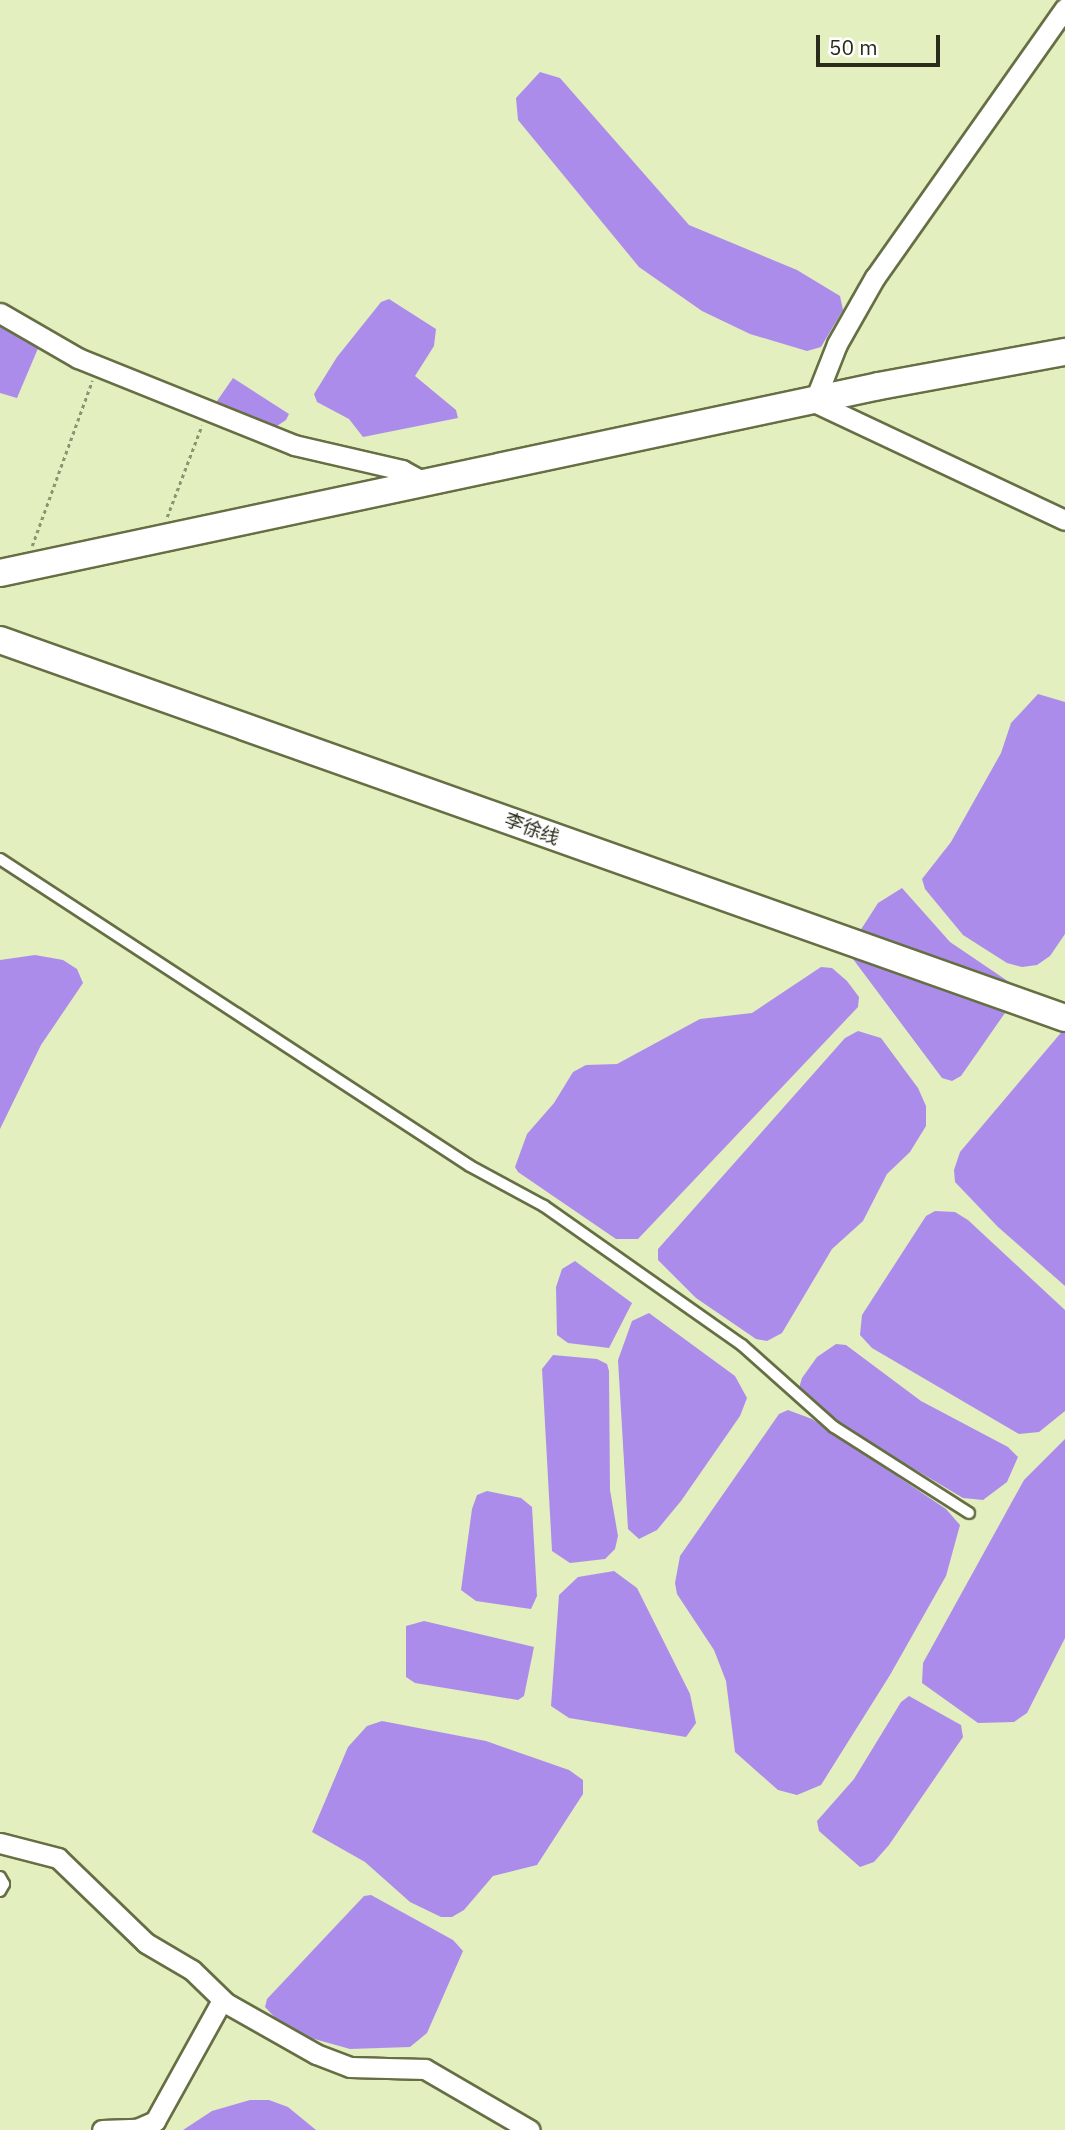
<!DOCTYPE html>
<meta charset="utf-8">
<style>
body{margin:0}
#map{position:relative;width:1065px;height:2130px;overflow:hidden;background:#e3efbf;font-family:"IBM Plex Sans","Noto Sans SC",sans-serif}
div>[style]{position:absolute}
.water>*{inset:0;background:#ac8cea}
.path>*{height:2.5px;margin-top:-1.25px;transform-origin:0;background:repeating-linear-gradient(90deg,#8b9471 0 3.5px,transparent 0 7px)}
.roads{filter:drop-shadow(2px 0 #666f44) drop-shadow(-2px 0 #666f44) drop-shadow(0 2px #666f44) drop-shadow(0 -2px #666f44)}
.lane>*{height:10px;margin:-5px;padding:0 5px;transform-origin:5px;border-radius:5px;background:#fff}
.street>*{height:19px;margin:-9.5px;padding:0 9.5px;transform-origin:9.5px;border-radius:9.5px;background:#fff}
.secondary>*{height:26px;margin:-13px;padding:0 13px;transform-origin:13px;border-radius:13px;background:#fff}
span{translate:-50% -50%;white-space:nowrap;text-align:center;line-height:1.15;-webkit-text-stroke:5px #fff;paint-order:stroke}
.street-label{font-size:19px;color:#282c19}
.scale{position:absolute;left:816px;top:35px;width:124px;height:32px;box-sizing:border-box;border:4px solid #282c19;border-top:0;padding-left:9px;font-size:21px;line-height:24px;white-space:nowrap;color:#282c19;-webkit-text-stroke:5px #fff;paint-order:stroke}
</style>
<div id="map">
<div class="water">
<i style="clip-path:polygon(540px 72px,560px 78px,689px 225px,797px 270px,840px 296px,843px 310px,821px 347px,807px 351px,750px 334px,702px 311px,639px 267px,518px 120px,516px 98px)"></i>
<i style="clip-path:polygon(389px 299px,436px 329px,434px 346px,415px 376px,456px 410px,458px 418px,363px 437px,349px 419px,317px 402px,314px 394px,337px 357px,381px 302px)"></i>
<i style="clip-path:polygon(0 322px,39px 346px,17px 398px,0 393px)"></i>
<i style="clip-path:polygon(233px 378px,289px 414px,286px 420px,274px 428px,219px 405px,217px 401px)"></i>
<i style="clip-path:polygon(1038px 694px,1065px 702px,1065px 934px,1050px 956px,1037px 965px,1022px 967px,1007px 963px,963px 935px,925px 889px,922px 879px,951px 842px,1001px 753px,1011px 723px)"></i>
<i style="clip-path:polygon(902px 888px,950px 942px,1021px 990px,961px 1076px,952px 1081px,942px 1078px,850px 955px,851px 945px,878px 903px)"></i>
<i style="clip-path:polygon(35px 955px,63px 960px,77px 969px,83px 983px,41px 1045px,0 1129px,0 960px)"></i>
<i style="clip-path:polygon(821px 967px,832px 968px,847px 981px,859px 997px,858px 1007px,638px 1239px,616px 1239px,518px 1172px,515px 1167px,527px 1134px,554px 1103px,573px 1072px,586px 1065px,617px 1064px,700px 1019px,752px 1013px)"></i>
<i style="clip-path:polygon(1065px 1028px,1065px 1286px,998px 1227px,955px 1182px,954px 1170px,960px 1152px)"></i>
<i style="clip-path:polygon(858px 1031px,881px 1038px,918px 1088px,926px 1106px,926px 1126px,910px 1152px,887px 1174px,863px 1221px,832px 1249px,782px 1333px,767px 1341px,756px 1339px,696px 1298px,658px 1260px,658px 1249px,845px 1038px)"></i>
<i style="clip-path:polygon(935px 1211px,955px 1212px,968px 1220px,1065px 1310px,1065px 1411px,1039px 1432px,1019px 1434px,872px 1348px,860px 1335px,862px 1315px,926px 1216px)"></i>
<i style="clip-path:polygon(575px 1261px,632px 1303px,609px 1348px,568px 1343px,557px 1335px,556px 1287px,562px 1269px)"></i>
<i style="clip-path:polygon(649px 1313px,735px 1376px,747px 1398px,740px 1416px,681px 1501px,657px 1530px,639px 1539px,628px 1529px,618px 1360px,632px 1321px)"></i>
<i style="clip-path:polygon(836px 1344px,846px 1345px,921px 1401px,1008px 1447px,1018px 1457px,1007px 1482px,983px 1500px,963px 1498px,862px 1438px,806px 1397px,799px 1388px,802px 1378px,817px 1357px)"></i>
<i style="clip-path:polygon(553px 1355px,597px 1359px,607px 1364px,609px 1371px,610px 1490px,618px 1536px,615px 1549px,605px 1559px,570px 1563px,552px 1551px,542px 1369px)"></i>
<i style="clip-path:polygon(788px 1410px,812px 1419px,946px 1509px,960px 1525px,946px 1576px,890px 1675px,821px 1785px,797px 1795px,778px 1790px,735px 1752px,726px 1681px,714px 1650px,677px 1594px,675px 1583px,680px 1556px,779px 1414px)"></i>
<i style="clip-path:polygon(1065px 1439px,1065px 1638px,1027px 1713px,1014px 1722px,978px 1723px,922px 1683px,923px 1663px,1024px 1480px)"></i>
<i style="clip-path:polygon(487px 1491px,521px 1498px,532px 1507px,537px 1596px,531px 1609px,476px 1601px,461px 1590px,472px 1509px,477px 1495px)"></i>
<i style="clip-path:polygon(614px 1571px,637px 1588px,690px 1694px,696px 1723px,686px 1737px,569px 1718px,551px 1706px,559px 1595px,578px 1577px)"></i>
<i style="clip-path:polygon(424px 1621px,534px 1647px,524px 1696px,518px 1700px,415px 1683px,406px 1677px,406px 1626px)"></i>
<i style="clip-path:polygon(909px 1696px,961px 1725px,963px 1737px,889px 1845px,874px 1862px,860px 1867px,819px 1831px,817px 1821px,854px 1779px,901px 1702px)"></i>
<i style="clip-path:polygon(382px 1721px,486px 1741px,569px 1770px,583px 1780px,583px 1794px,537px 1865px,493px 1876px,464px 1910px,452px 1917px,441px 1917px,410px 1902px,365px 1862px,312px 1832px,348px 1747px,367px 1726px)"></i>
<i style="clip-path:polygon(371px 1895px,453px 1940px,463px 1951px,427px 2033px,410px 2047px,350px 2049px,300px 2035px,281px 2024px,265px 2007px,267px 1999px,364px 1896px)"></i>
<i style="clip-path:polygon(250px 2100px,269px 2100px,288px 2107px,316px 2130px,183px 2130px,212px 2111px)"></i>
</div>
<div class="path">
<i style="left:167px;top:517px;width:98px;rotate:-69.2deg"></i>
<i style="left:32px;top:546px;width:176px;rotate:-70deg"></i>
</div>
<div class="roads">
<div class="lane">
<i style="left:0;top:859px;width:561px;rotate:33.15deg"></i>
<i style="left:470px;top:1166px;width:84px;rotate:28.4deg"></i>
<i style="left:544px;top:1206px;width:242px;rotate:35.1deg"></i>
<i style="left:742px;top:1345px;width:123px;rotate:41.7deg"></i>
<i style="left:834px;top:1427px;width:160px;rotate:32.5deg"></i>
<i style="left:0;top:1877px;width:8px;rotate:60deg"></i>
<i style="left:4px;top:1884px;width:8px;rotate:120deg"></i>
</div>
<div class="street">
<i style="left:1065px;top:8px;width:329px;rotate:125.2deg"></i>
<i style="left:875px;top:277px;width:77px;rotate:119.6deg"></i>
<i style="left:837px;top:344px;width:62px;rotate:111.6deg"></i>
<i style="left:814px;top:402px;width:277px;rotate:25.2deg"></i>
<i style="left:0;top:313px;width:90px;rotate:30deg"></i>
<i style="left:78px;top:358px;width:233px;rotate:21.9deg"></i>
<i style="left:294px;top:445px;width:111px;rotate:13deg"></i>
<i style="left:402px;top:470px;width:26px;rotate:29deg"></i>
<i style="left:0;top:1843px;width:60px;rotate:14.5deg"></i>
<i style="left:58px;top:1858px;width:122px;rotate:44deg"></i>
<i style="left:146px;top:1943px;width:53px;rotate:30.4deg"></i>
<i style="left:192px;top:1970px;width:47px;rotate:44.1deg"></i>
<i style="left:226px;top:2003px;width:103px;rotate:29.5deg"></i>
<i style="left:316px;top:2054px;width:36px;rotate:21deg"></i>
<i style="left:350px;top:2067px;width:75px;rotate:1.5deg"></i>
<i style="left:425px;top:2069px;width:121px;rotate:30.2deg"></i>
<i style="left:102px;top:2130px;width:35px;rotate:-2deg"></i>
<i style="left:137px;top:2129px;width:20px;rotate:-24deg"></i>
<i style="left:155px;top:2121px;width:138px;rotate:-61deg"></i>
</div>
<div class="secondary">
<i style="left:0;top:573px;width:899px;rotate:-12.01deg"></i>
<i style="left:879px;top:386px;width:189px;rotate:-10.4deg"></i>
<i style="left:0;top:640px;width:1130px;rotate:19.54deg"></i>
</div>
</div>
<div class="street-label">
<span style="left:532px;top:829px;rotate:20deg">李徐线</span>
</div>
<div class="scale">50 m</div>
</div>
